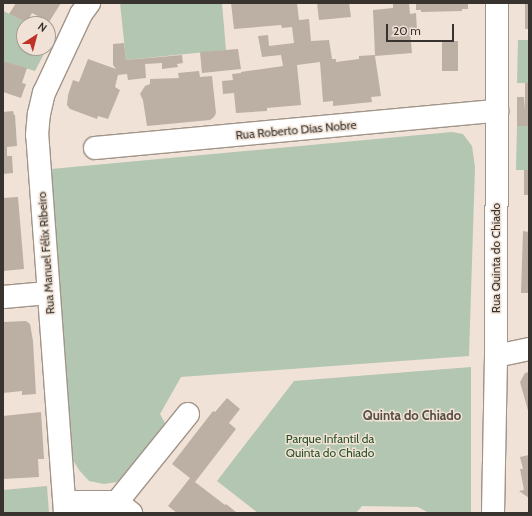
<!DOCTYPE html>
<meta charset="utf-8">
<style>
body{margin:0}
#map{position:relative;width:532px;height:516px;overflow:hidden;background:#f0e2d6;font-family:Cabin,sans-serif}
div>[style]{position:absolute}
.green>*{inset:0;background:#b3c6b1}
.building>*{inset:0;background:#bcafa3}
.roads{filter:drop-shadow(1px 0 #a19488) drop-shadow(-1px 0 #a19488) drop-shadow(0 1px #a19488) drop-shadow(0 -1px #a19488)}
.minor>*{height:22px;margin:-11px;padding:0 11px;transform-origin:11px;border-radius:11px;background:#fff}
span{translate:-50% -50%;white-space:nowrap;text-align:center;line-height:1.15;-webkit-text-stroke:3px #f0e2d6;paint-order:stroke}
.street-label{font-size:12px;color:#38332e}
.park-label{font-size:12px;color:#275225}
.neighbourhood-label{font-size:13px;color:#594e43;font-weight:700}
.frame{position:absolute;inset:0;border:4px solid #38332e;pointer-events:none}
.north{position:absolute;left:16px;top:16px;width:40px;height:40px;box-sizing:border-box;background:#f0e2d6;border:1px solid #a69c93;border-radius:50%;rotate:36deg;font-size:11px;font-weight:700;line-height:16px;text-align:center;color:#38332e}
.north::after{content:'';display:block;margin:auto;width:14px;height:18px;background:#bf3125;clip-path:polygon(50% 0,100% 100%,50% 72%,0 100%)}
.scale{position:absolute;left:386px;top:24px;width:68px;height:18px;box-sizing:border-box;border:2px solid #38332e;border-top:0;padding-left:5px;font-size:12px;line-height:14px;white-space:nowrap;color:#38332e;-webkit-text-stroke:3px #f0e2d6;paint-order:stroke}
</style>
<div id="map">
<div class="green">
<i style="clip-path:polygon(120px 3px,222px 3px,226px 50px,126px 60px)"></i>
<i style="clip-path:polygon(3px 11px,32px 24px,24px 24px,24px 48px,47px 48px,35px 71px,3px 61px)"></i>
<i style="clip-path:polygon(518px 40px,529px 40px,529px 83px,517px 83px)"></i>
<i style="clip-path:polygon(517px 126px,529px 126px,529px 170px,516px 170px)"></i>
<i style="clip-path:polygon(452px 132px,463px 134px,472px 146px,475px 167px,469px 356px,181px 377px,160px 414px,165px 423px,155px 440px,137px 464px,117px 482px,104px 484px,89px 481px,79px 470px,70px 455px,51px 169px)"></i>
<i style="clip-path:polygon(471px 367px,471px 513px,429px 513px,418px 507px,362px 506px,356px 513px,258px 513px,217px 481px,294px 381px)"></i>
<i style="clip-path:polygon(47px 486px,49px 513px,3px 513px,3px 490px)"></i>
</div>
<div class="building">
<i style="clip-path:polygon(16px 3px,61px 3px,49px 22px,32px 13px,27px 22px,9px 14px)"></i>
<i style="clip-path:polygon(231px 3px,297px 3px,299px 20px,309px 19px,311px 41px,329px 40px,332px 59px,336px 59px,336px 62px,359px 59px,359px 56px,375px 55px,373px 10px,393px 8px,393px 3px,409px 3px,410px 14px,416px 13px,417px 31px,410px 31px,412px 53px,375px 56px,381px 96px,371px 97px,372px 102px,333px 106px,333px 101px,323px 102px,320px 62px,297px 65px,301px 105px,267px 108px,267px 111px,236px 113px,234px 93px,223px 94px,222px 81px,233px 80px,232px 74px,241px 73px,241px 72px,283px 66px,281px 55px,262px 57px,258px 36px,268px 35px,269px 46px,294px 43px,292px 27px,282px 28px,281px 25px,234px 29px)"></i>
<i style="clip-path:polygon(317px 3px,349px 3px,351px 17px,319px 20px)"></i>
<i style="clip-path:polygon(416px 3px,468px 3px,468px 9px,462px 9px,462px 11px,421px 12px,421px 10px,416px 10px)"></i>
<i style="clip-path:polygon(525px 3px,529px 3px,529px 29px,525px 29px)"></i>
<i style="clip-path:polygon(442px 41px,458px 41px,458px 71px,442px 71px)"></i>
<i style="clip-path:polygon(124px 43px,126px 60px,182px 55px,183px 63px,177px 64px,178px 67px,162px 69px,162px 63px,145px 64px,146px 78px,128px 80px,127px 74px,118px 75px,115px 87px,120px 90px,108px 119px,98px 116px,97px 119px,70px 109px,67px 105px,68px 95px,73px 80px,79px 82px,88px 59px,116px 69px,113px 65px,113px 44px)"></i>
<i style="clip-path:polygon(238px 49px,241px 69px,202px 73px,200px 52px)"></i>
<i style="clip-path:polygon(3px 61px,27px 68px,22px 83px,26px 84px,21px 98px,3px 92px)"></i>
<i style="clip-path:polygon(199px 71px,200px 77px,212px 76px,216px 113px,214px 117px,210px 120px,147px 126px,143px 100px,140px 94px,145px 86px,150px 84px,150px 79px,179px 78px,178px 73px)"></i>
<i style="clip-path:polygon(525px 83px,529px 83px,529px 126px,517px 126px,517px 97px,524px 97px,525px 110px)"></i>
<i style="clip-path:polygon(13px 111px,14px 115px,15px 115px,17px 146px,7px 147px,7px 156px,12px 156px,13px 173px,3px 174px,3px 112px)"></i>
<i style="clip-path:polygon(524px 170px,529px 170px,529px 195px,524px 195px)"></i>
<i style="clip-path:polygon(18px 197px,24px 269px,3px 271px,3px 198px)"></i>
<i style="clip-path:polygon(523px 231px,529px 232px,529px 293px,521px 293px)"></i>
<i style="clip-path:polygon(26px 321px,30px 324px,33px 341px,36px 394px,22px 395px,22px 391px,3px 393px,4px 322px)"></i>
<i style="clip-path:polygon(529px 372px,529px 414px,520px 382px,525px 373px)"></i>
<i style="clip-path:polygon(227px 398px,240px 409px,229px 423px,236px 429px,195px 482px,225px 505px,226px 504px,236px 512px,235px 513px,177px 513px,168px 506px,190px 478px,172px 464px,213px 411px,215px 412px)"></i>
<i style="clip-path:polygon(41px 412px,44px 459px,38px 459px,39px 477px,3px 479px,3px 416px)"></i>
<i style="clip-path:polygon(529px 455px,529px 498px,519px 491px,524px 490px,520px 469px,523px 469px,520px 457px)"></i>
</div>
<div class="roads">
<div class="minor">
<i style="left:95px;top:148px;width:404px;rotate:-5.3deg"></i>
<i style="left:3px;top:297px;width:45px;rotate:-5.1deg"></i>
<i style="left:496px;top:356px;width:34px;rotate:-12deg"></i>
<i style="left:65px;top:502px;width:52px"></i>
<i style="left:117px;top:502px;width:18px;rotate:38deg"></i>
<i style="left:117px;top:502px;width:113px;rotate:-51.1deg"></i>
<i style="left:65px;top:513px;width:379px;rotate:-94.2deg"></i>
<i style="left:37px;top:135px;width:21px;rotate:-85deg"></i>
<i style="left:39px;top:114px;width:22px;rotate:-77deg"></i>
<i style="left:44px;top:93px;width:87px;rotate:-64.9deg"></i>
<i style="left:81px;top:14px;width:14px;rotate:-54deg"></i>
<i style="left:493px;top:513px;width:157px;rotate:-88.9deg"></i>
<i style="left:496px;top:356px;width:353px;rotate:-89.8deg"></i>
</div>
</div>
<div class="street-label">
<span style="left:296px;top:130px;rotate:-5deg">Rua Roberto Dias Nobre</span>
<span style="left:46px;top:253px;rotate:-94deg">Rua Manuel Félix Ribeiro</span>
<span style="left:496px;top:258px;rotate:-90deg">Rua Quinta do Chiado</span>
</div>
<div class="park-label">
<span style="left:330px;top:446px">Parque Infantil da<br>Quinta do Chiado</span>
</div>
<div class="neighbourhood-label">
<span style="left:412px;top:415px">Quinta do Chiado</span>
</div>
<div class="frame"></div>
<div class="north">N</div>
<div class="scale">20 m</div>
</div>
